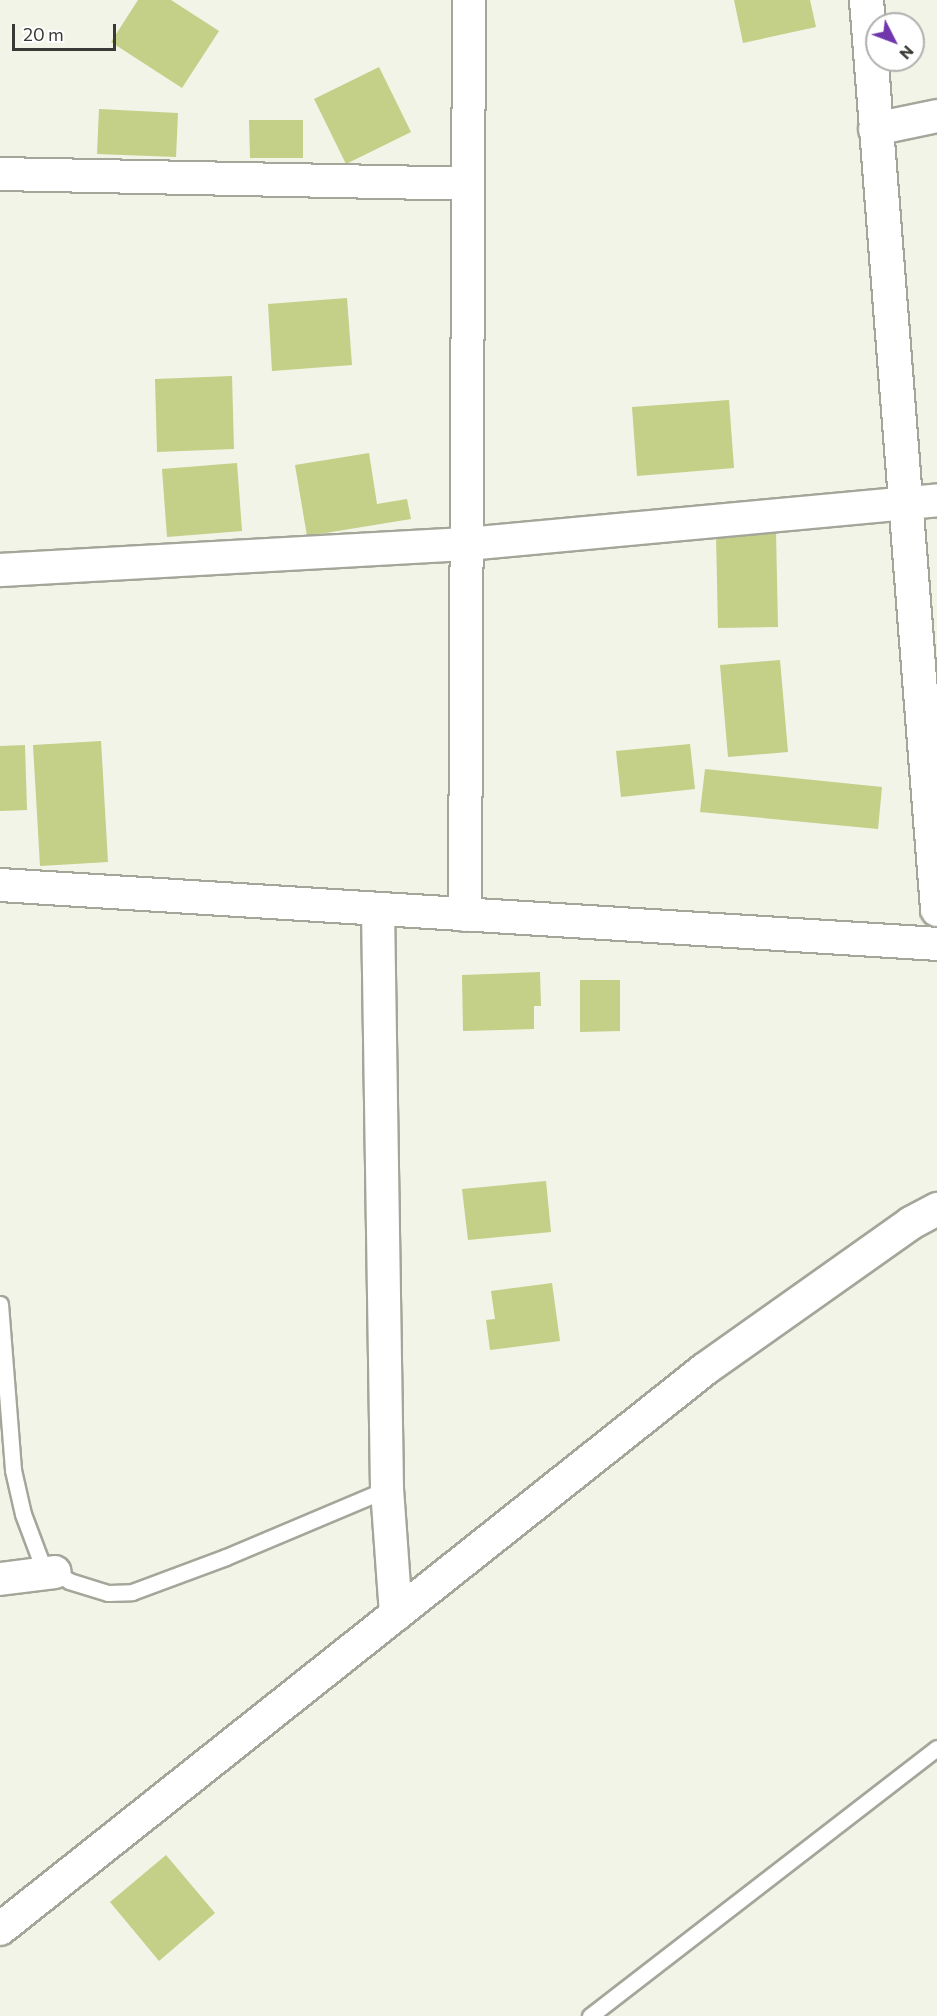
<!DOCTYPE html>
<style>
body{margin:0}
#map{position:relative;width:937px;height:2016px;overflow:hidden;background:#f1f4e7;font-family:Commissioner,sans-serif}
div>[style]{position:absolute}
.building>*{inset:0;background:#c4cf87}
.roads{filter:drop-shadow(2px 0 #a4a69a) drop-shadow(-2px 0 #a4a69a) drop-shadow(0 2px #a4a69a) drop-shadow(0 -2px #a4a69a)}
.lane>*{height:15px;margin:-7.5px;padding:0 7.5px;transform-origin:7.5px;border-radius:7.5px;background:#fff}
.street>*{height:32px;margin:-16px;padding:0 16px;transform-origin:16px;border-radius:16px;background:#fff}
.secondary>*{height:33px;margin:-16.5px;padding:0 16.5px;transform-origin:16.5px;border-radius:16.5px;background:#fff}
span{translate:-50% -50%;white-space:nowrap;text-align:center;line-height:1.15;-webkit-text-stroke:6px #fff;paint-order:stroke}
.north{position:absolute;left:865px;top:12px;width:60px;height:60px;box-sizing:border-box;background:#fff;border:2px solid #b0b0ae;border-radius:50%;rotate:132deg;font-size:16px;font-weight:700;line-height:24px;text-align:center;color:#393a35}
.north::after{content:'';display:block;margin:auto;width:21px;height:27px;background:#7036ac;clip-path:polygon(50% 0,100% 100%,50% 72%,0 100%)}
.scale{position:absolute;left:12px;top:24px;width:104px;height:27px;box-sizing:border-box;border:3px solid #393a35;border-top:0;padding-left:8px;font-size:18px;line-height:21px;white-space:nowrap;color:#393a35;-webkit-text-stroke:4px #fff;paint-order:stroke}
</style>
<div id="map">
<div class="building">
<i style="clip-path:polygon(138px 0,171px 0,219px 31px,182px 88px,111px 42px)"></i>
<i style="clip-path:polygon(734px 0,810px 0,816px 27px,743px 43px)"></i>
<i style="clip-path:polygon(379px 67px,411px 132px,346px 164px,314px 99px)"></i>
<i style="clip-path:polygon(99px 109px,178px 113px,176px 157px,97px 154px)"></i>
<i style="clip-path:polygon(249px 120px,303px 120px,303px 158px,250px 158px)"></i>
<i style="clip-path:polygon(347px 298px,352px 365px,272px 371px,268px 304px)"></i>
<i style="clip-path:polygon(232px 376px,234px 449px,157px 452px,155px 379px)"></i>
<i style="clip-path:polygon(729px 400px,734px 468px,637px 476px,632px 407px)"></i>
<i style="clip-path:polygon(369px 453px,377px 504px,407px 499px,411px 519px,307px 536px,295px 465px)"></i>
<i style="clip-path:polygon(237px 463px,242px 531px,167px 537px,162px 469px)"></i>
<i style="clip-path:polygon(776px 532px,778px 627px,718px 628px,716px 534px)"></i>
<i style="clip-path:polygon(780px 660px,788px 752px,728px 757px,720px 665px)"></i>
<i style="clip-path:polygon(101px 741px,108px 862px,40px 866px,33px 745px)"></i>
<i style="clip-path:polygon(690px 744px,695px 789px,621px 797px,616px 751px)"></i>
<i style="clip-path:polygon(25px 745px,27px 810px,0 811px,0 746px)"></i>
<i style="clip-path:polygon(705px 769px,882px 787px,878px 829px,700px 812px)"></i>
<i style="clip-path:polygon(540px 972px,541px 1006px,534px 1006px,534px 1029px,463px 1031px,462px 975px)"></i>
<i style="clip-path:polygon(580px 980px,620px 980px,620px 1031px,580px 1032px)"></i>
<i style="clip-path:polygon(546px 1181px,551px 1232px,468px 1240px,462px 1189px)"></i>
<i style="clip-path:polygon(552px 1283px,560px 1341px,490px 1350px,486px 1320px,495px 1319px,491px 1291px)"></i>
<i style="clip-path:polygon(166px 1855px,215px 1913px,159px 1961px,110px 1902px)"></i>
</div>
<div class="roads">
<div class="lane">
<i style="left:0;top:1304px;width:167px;rotate:85.5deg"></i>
<i style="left:13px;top:1470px;width:45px;rotate:77.2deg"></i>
<i style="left:23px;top:1514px;width:51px;rotate:69.4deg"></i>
<i style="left:41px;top:1562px;width:34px;rotate:34deg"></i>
<i style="left:69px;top:1581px;width:41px;rotate:17.1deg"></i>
<i style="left:108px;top:1593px;width:24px;rotate:-2deg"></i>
<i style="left:132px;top:1592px;width:100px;rotate:-20.4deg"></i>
<i style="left:226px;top:1557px;width:175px;rotate:-22.9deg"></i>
<i style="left:590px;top:2016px;width:438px;rotate:-37.7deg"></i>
</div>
<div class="street">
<i style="left:875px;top:129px;width:63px;rotate:-11.8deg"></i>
<i style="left:0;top:174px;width:468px;rotate:1.2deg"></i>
<i style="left:0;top:570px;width:468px;rotate:-3.2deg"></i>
<i style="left:467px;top:544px;width:472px;rotate:-5.3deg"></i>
<i style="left:0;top:885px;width:939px;rotate:3.6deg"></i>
<i style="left:378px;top:909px;width:580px;rotate:89.11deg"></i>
<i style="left:387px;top:1489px;width:126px;rotate:85.9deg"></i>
<i style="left:465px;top:915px;width:915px;rotate:-89.75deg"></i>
<i style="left:0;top:1579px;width:55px;rotate:-7.3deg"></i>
<i style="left:0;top:1929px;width:900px;rotate:-38.46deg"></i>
<i style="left:705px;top:1369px;width:252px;rotate:-35.3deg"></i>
<i style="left:911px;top:1223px;width:30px;rotate:-28deg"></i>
</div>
<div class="secondary">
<i style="left:866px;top:0;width:912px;rotate:85.53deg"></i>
</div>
</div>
<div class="north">N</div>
<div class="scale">20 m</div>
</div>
